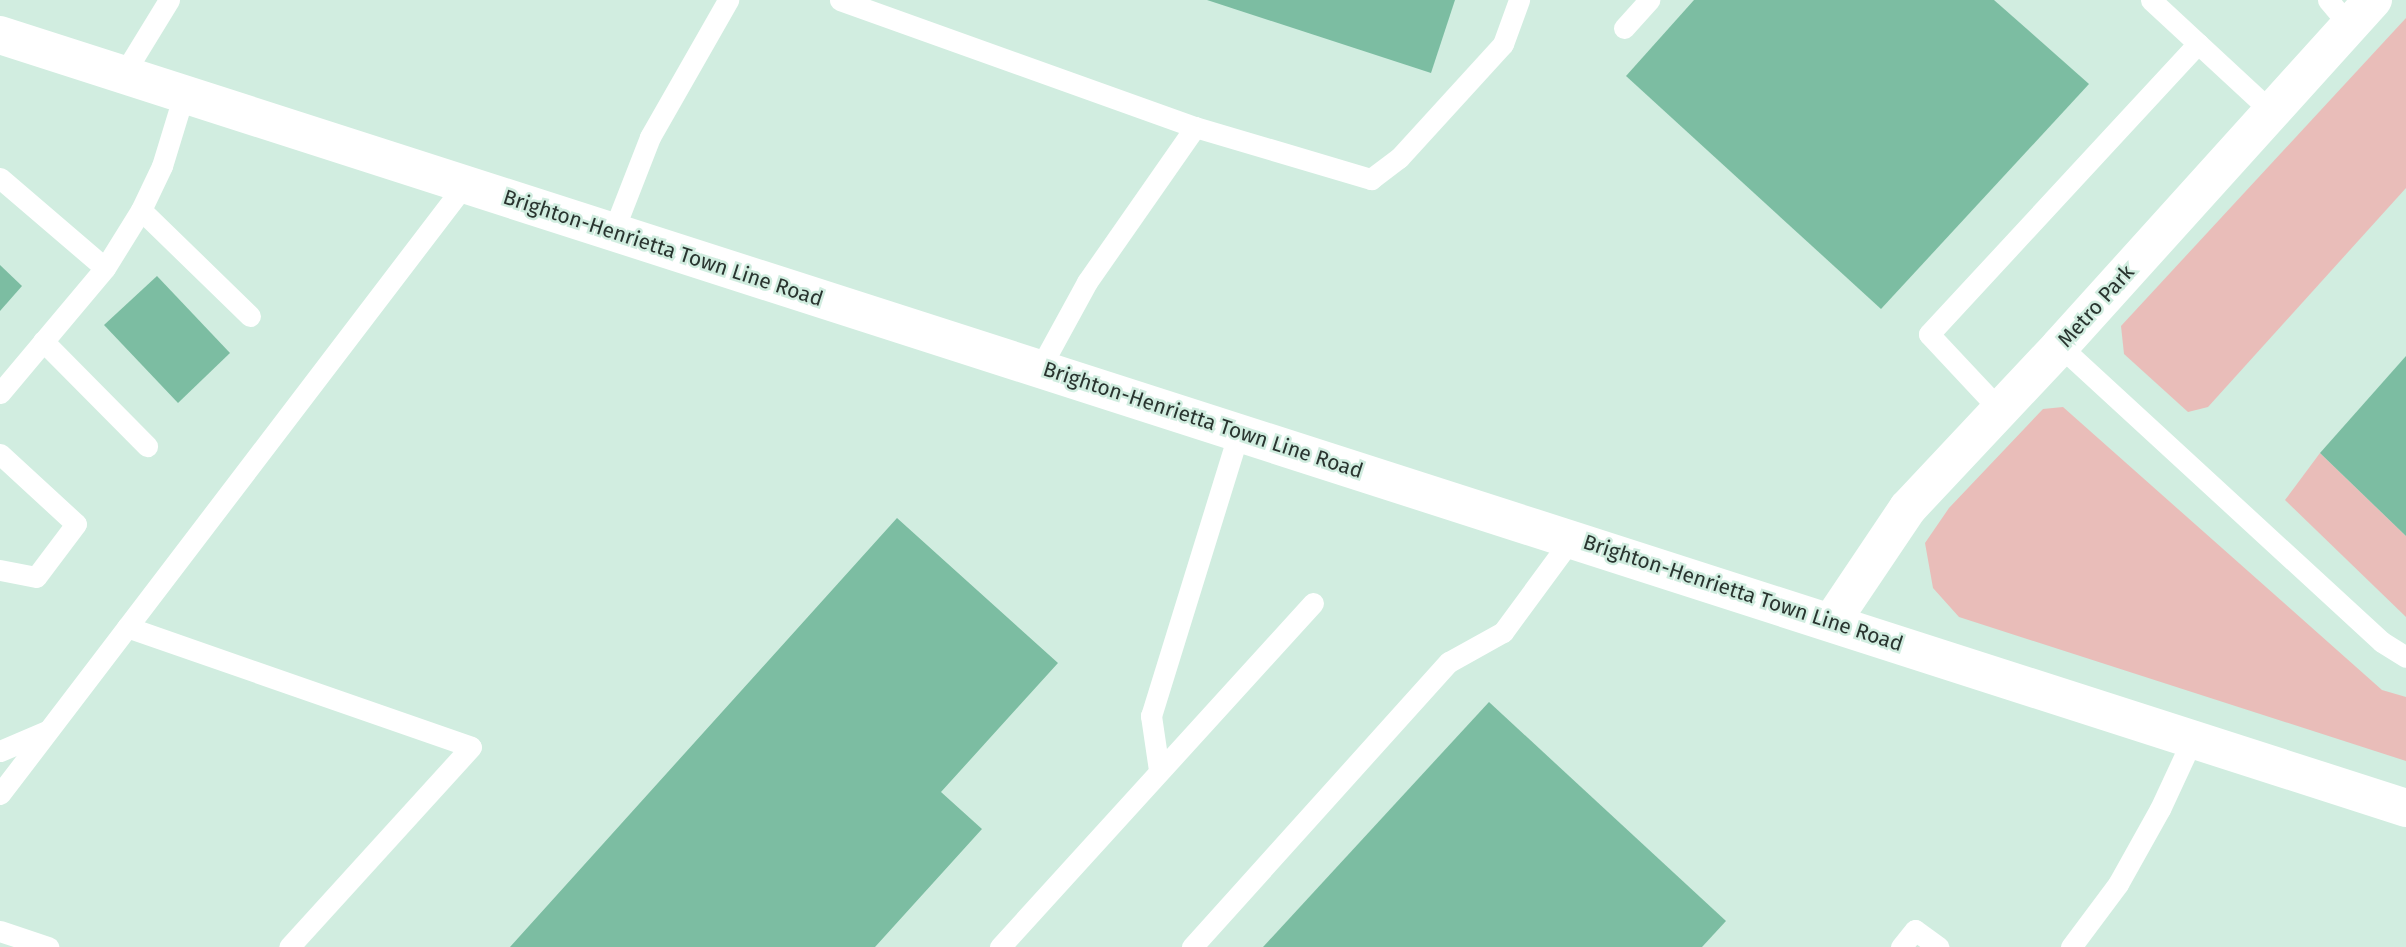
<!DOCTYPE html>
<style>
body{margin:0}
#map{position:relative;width:2406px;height:947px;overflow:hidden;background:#d1ede0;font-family:"Fira Sans",sans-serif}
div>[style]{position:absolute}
.green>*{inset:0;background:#e9bdb9}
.building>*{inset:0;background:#7cbda2}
.service>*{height:21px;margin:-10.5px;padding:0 10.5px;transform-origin:10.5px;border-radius:10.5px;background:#fff}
.minor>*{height:38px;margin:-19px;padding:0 19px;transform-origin:19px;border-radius:19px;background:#fff}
.tertiary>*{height:38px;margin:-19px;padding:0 19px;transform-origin:19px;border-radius:19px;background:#fff}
span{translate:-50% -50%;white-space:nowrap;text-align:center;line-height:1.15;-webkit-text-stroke:5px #d1ede0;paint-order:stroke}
.street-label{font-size:21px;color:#29342f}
</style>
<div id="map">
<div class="green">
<i style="clip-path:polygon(2406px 18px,2406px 188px,2208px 407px,2188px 412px,2124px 354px,2121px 326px)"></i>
<i style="clip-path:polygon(2063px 407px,2382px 690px,2406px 697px,2406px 761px,1959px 617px,1933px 588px,1925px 543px,1949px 508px,2043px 409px)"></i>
<i style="clip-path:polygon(2320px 453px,2406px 536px,2406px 617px,2285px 500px)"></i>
</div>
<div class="building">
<i style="clip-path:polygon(1207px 0,1455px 0,1431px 73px)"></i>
<i style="clip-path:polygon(1694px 0,1994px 0,2089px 84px,1881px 309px,1626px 76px)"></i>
<i style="clip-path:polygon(0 265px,22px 286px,0 311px)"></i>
<i style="clip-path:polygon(157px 276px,230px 353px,178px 403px,104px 325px)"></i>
<i style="clip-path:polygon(2406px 356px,2406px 536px,2320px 453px)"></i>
<i style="clip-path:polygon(897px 518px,1058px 663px,941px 792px,982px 829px,875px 947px,510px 947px)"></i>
<i style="clip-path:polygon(1489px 702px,1726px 921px,1702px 947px,1263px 947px)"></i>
</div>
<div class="service">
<i style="left:840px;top:0;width:377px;rotate:19.7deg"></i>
<i style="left:2151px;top:0;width:165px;rotate:42.8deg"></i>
<i style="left:2328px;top:0;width:34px;rotate:50deg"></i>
<i style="left:1624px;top:28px;width:38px;rotate:-48deg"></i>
<i style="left:123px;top:75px;width:88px;rotate:-58.5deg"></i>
<i style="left:0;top:178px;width:138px;rotate:40.6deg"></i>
<i style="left:141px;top:210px;width:152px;rotate:44.2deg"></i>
<i style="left:613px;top:232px;width:102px;rotate:-68.7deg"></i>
<i style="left:650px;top:137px;width:158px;rotate:-60.3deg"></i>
<i style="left:43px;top:341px;width:148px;rotate:45.3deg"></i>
<i style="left:2060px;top:346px;width:437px;rotate:42.6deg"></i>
<i style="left:2382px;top:642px;width:28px;rotate:32deg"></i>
<i style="left:1040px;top:368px;width:98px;rotate:-61.3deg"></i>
<i style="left:1087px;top:282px;width:189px;rotate:-55.1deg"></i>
<i style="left:1195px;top:127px;width:184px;rotate:16.5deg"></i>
<i style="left:1371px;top:179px;width:35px;rotate:-37deg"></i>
<i style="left:1399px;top:158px;width:154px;rotate:-47.6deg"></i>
<i style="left:1503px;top:44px;width:47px;rotate:-70deg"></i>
<i style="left:0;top:393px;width:163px;rotate:-50deg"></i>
<i style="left:105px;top:268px;width:68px;rotate:-58.2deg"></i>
<i style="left:141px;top:210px;width:49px;rotate:-64.5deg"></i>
<i style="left:162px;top:166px;width:75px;rotate:-73deg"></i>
<i style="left:2000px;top:410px;width:104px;rotate:-133.1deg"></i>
<i style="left:1929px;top:334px;width:396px;rotate:-47.2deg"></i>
<i style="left:0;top:454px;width:103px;rotate:42.6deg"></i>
<i style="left:76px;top:524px;width:66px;rotate:127deg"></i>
<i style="left:36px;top:577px;width:37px;rotate:-169deg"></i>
<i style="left:127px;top:627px;width:364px;rotate:19.2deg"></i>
<i style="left:471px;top:747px;width:270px;rotate:132.3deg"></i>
<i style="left:0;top:751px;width:51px;rotate:-23.1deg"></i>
<i style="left:1159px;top:770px;width:55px;rotate:-98.4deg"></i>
<i style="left:1151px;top:716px;width:297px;rotate:-72.8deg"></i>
<i style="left:0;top:794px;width:767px;rotate:-52.68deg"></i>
<i style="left:0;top:931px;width:51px;rotate:18.4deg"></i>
<i style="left:1000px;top:947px;width:465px;rotate:-47.7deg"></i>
<i style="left:1192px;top:947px;width:384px;rotate:-48deg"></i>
<i style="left:1449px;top:662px;width:62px;rotate:-29.1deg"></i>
<i style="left:1503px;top:632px;width:117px;rotate:-53.7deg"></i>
<i style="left:1901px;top:947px;width:22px;rotate:-51deg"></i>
<i style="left:1915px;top:930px;width:29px;rotate:36deg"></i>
<i style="left:2071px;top:947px;width:79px;rotate:-53.3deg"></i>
<i style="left:2118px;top:884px;width:86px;rotate:-60.8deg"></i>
<i style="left:2160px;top:809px;width:78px;rotate:-65.1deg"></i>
</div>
<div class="minor">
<i style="left:1832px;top:621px;width:136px;rotate:-56.1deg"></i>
<i style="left:1908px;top:508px;width:222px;rotate:-46.8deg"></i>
<i style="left:2060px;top:346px;width:467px;rotate:-47.9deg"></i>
</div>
<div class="tertiary">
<i style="left:0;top:35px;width:2527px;rotate:17.81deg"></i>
</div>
<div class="street-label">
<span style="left:663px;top:248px;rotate:18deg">Brighton-Henrietta Town Line Road</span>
<span style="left:2096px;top:306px;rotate:-48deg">Metro Park</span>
<span style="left:1203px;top:420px;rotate:18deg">Brighton-Henrietta Town Line Road</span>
<span style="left:1743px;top:593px;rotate:18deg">Brighton-Henrietta Town Line Road</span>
</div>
</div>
